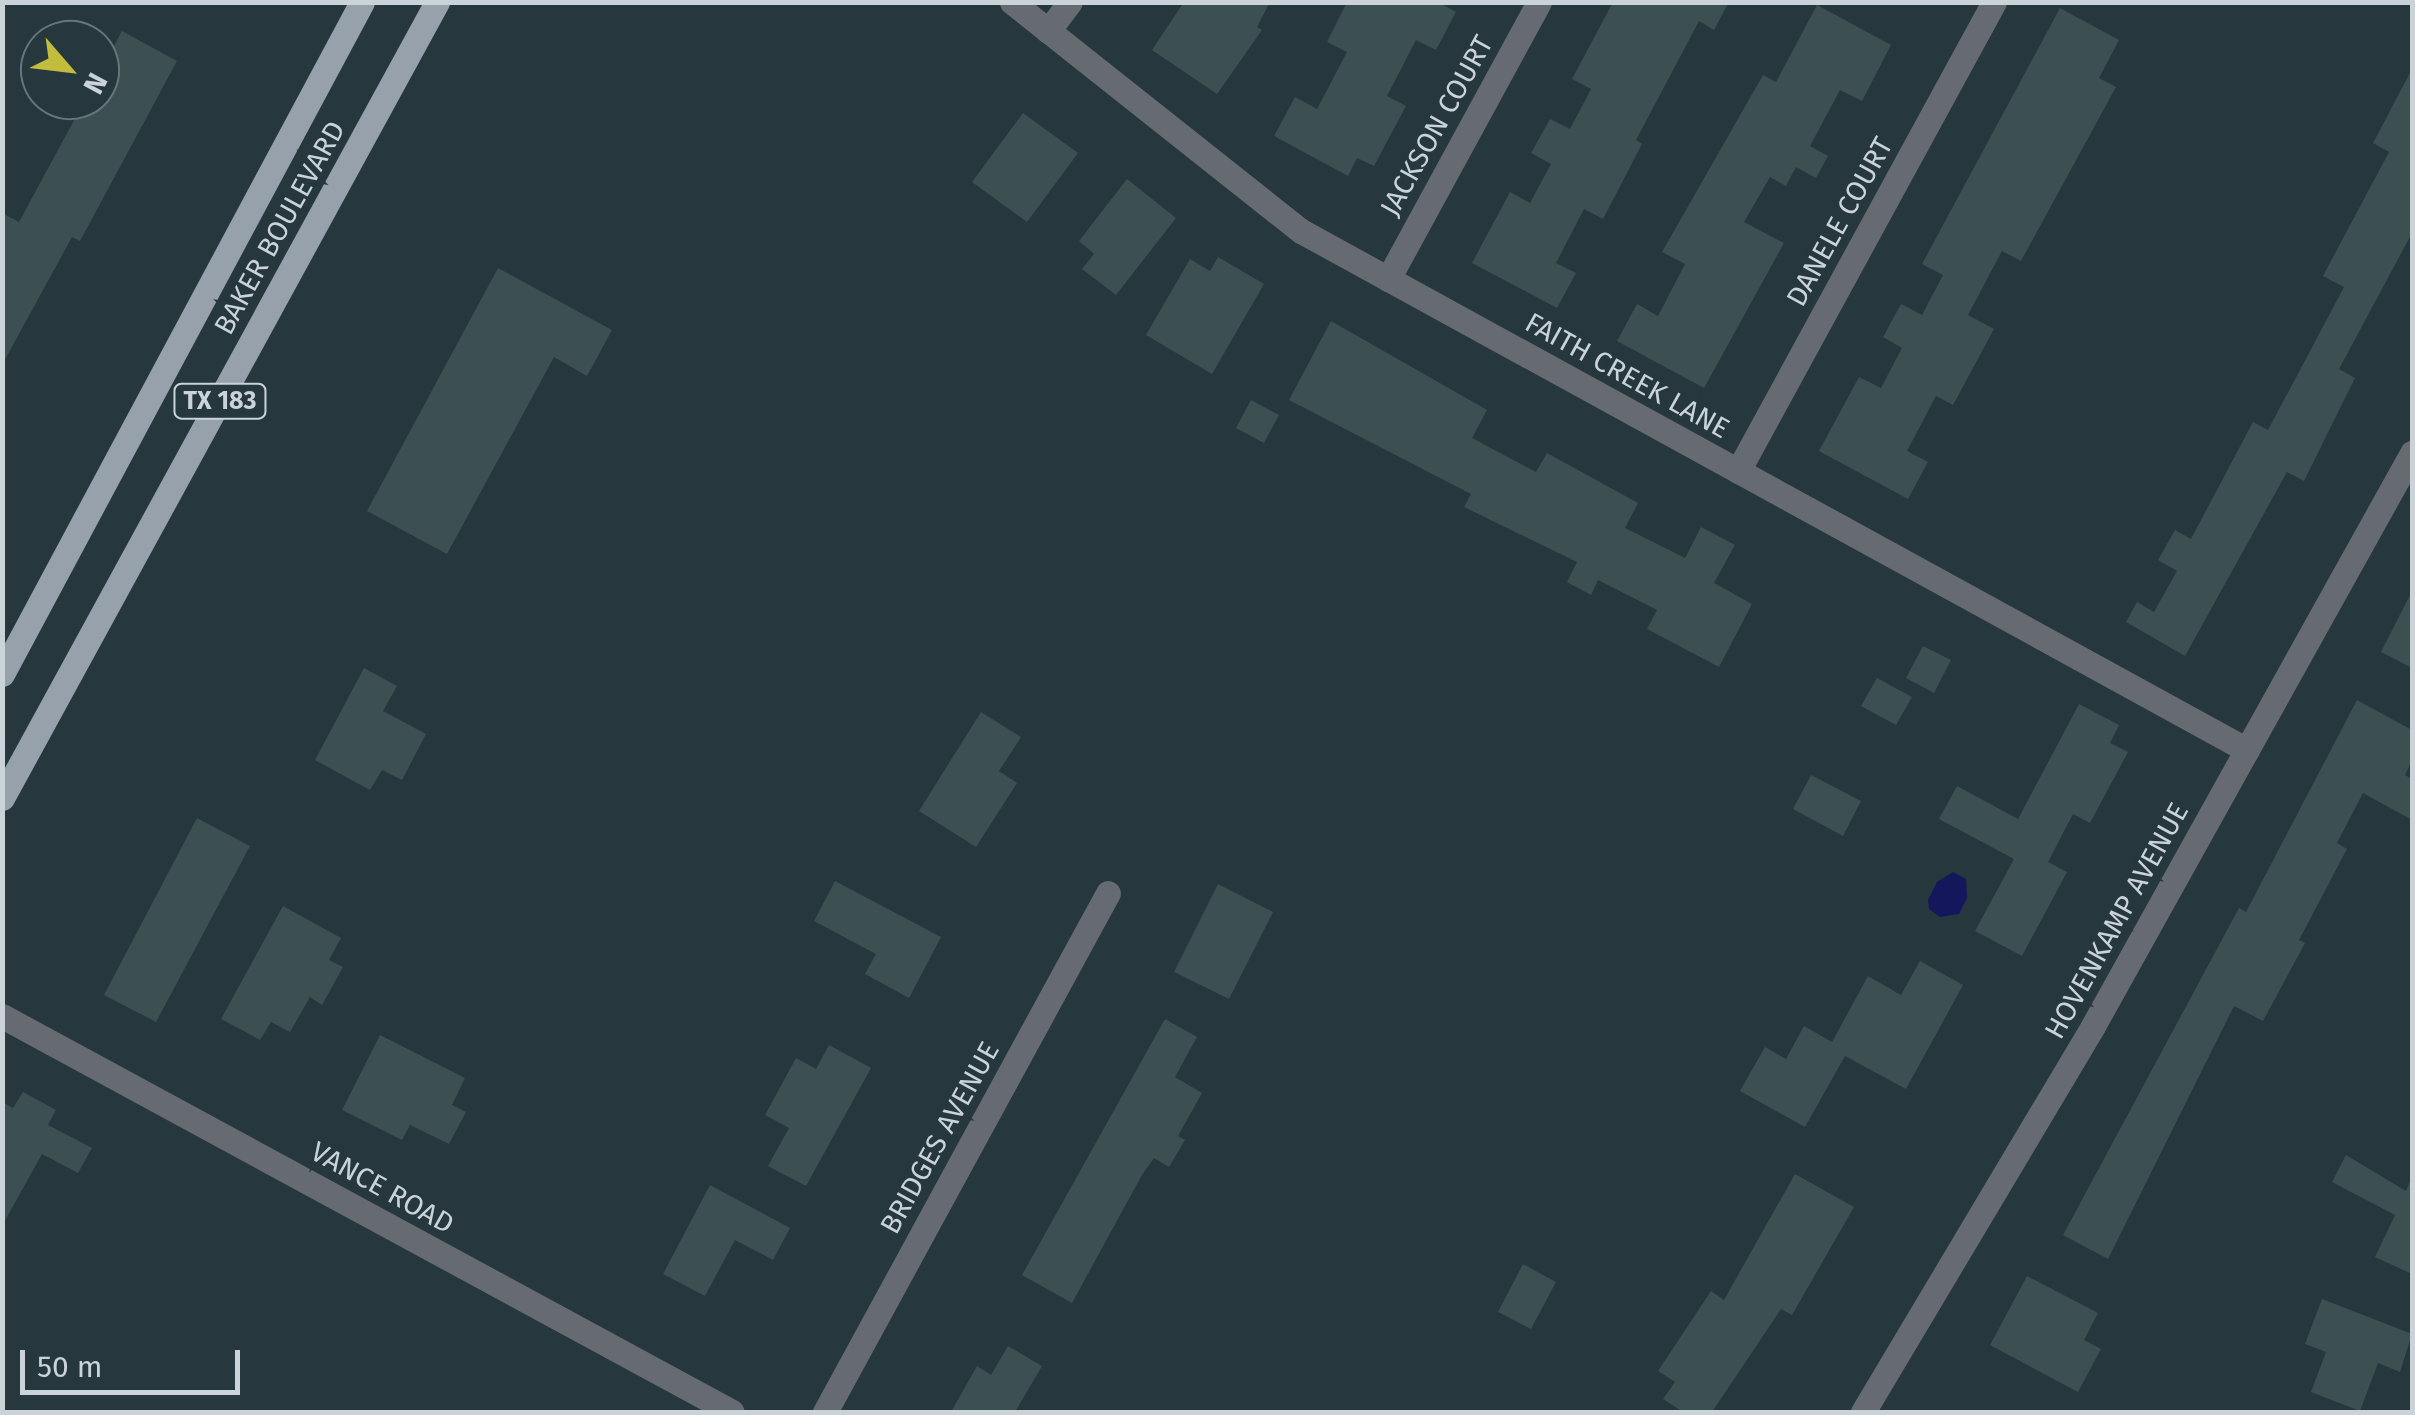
<!DOCTYPE html>
<style>
body{margin:0}
#map{position:relative;width:2415px;height:1415px;overflow:hidden;background:#26373e;font-family:"Fira Sans",sans-serif}
div>[style]{position:absolute}
.water>*{inset:0;background:#15175c}
.building>*{inset:0;background:#3c5052}
.minor>*{height:25px;margin:-12.5px;padding:0 12.5px;transform-origin:12.5px;border-radius:12.5px;background:#666b71}
.major>*{height:25px;margin:-12.5px;padding:0 12.5px;transform-origin:12.5px;border-radius:12.5px;background:#96a1ac}
span{translate:-50% -50%;white-space:nowrap;text-align:center;line-height:1.15;-webkit-text-stroke:9px #26373e;paint-order:stroke}
.shield-label span{padding:2px 8px;background:#26373e;border:2px solid;border-radius:8px;-webkit-text-stroke-width:0}
.shield-label{font-size:25px;color:#c9d3d8;font-weight:700}
.street-label{font-size:28px;color:#c9d3d8}
.frame{position:absolute;inset:0;border:5px solid #c9d3d8;pointer-events:none}
.north{position:absolute;left:20px;top:20px;width:100px;height:100px;box-sizing:border-box;background:#26373e;border:2px solid #67757c;border-radius:50%;rotate:118deg;font-size:28px;font-weight:700;line-height:40px;text-align:center;color:#c9d3d8}
.north::after{content:'';display:block;margin:auto;width:35px;height:45px;background:#c3bd3e;clip-path:polygon(50% 0,100% 100%,50% 72%,0 100%)}
.scale{position:absolute;left:20px;top:1350px;width:220px;height:45px;box-sizing:border-box;border:5px solid #c9d3d8;border-top:0;padding-left:12px;font-size:30px;line-height:35px;white-space:nowrap;color:#c9d3d8;-webkit-text-stroke:8px #26373e;paint-order:stroke}
</style>
<div id="map">
<div class="water">
<i style="clip-path:polygon(1953px 872px,1966px 879px,1967px 898px,1959px 914px,1940px 917px,1929px 909px,1928px 900px,1937px 882px)"></i>
</div>
<div class="building">
<i style="clip-path:polygon(1184px 2px,1270px 2px,1257px 27px,1262px 30px,1217px 94px,1152px 50px)"></i>
<i style="clip-path:polygon(1347px 2px,1438px 2px,1456px 12px,1436px 50px,1416px 40px,1387px 96px,1406px 106px,1374px 166px,1357px 158px,1348px 176px,1274px 136px,1295px 97px,1317px 109px,1347px 52px,1327px 42px)"></i>
<i style="clip-path:polygon(1613px 2px,1729px 2px,1714px 30px,1699px 21px,1636px 140px,1642px 144px,1603px 219px,1584px 209px,1556px 263px,1576px 273px,1557px 308px,1472px 263px,1510px 192px,1530px 203px,1551px 164px,1531px 153px,1550px 119px,1570px 129px,1591px 89px,1572px 79px)"></i>
<i style="clip-path:polygon(1817px 5px,1891px 45px,1862px 101px,1840px 90px,1810px 146px,1828px 156px,1816px 178px,1796px 167px,1786px 186px,1770px 177px,1744px 222px,1784px 243px,1704px 388px,1617px 341px,1637px 304px,1658px 316px,1685px 264px,1662px 252px,1763px 75px,1776px 82px)"></i>
<i style="clip-path:polygon(2060px 8px,2119px 40px,2099px 78px,2116px 87px,2021px 261px,2002px 251px,1968px 315px,1994px 329px,1953px 405px,1936px 396px,1907px 451px,1928px 462px,1908px 499px,1819px 451px,1859px 377px,1881px 388px,1902px 348px,1883px 337px,1901px 304px,1922px 315px,1943px 275px,1922px 264px)"></i>
<i style="clip-path:polygon(122px 31px,177px 61px,80px 241px,72px 237px,2px 365px,2px 213px,19px 222px,85px 100px,100px 100px,100px 72px)"></i>
<i style="clip-path:polygon(2412px 69px,2412px 233px,2339px 369px,2355px 378px,2304px 481px,2287px 472px,2185px 656px,2126px 622px,2137px 602px,2154px 612px,2177px 571px,2158px 560px,2175px 530px,2191px 539px,2253px 422px,2268px 430px,2344px 287px,2323px 276px,2389px 152px,2373px 143px)"></i>
<i style="clip-path:polygon(1023px 113px,1078px 153px,1027px 222px,972px 182px)"></i>
<i style="clip-path:polygon(1127px 179px,1176px 218px,1116px 295px,1082px 269px,1094px 254px,1079px 241px)"></i>
<i style="clip-path:polygon(1218px 257px,1264px 284px,1212px 374px,1146px 335px,1190px 259px,1210px 271px)"></i>
<i style="clip-path:polygon(498px 268px,612px 330px,587px 376px,554px 357px,447px 554px,367px 511px)"></i>
<i style="clip-path:polygon(1331px 321px,1487px 410px,1472px 438px,1536px 472px,1547px 453px,1638px 503px,1625px 528px,1685px 558px,1701px 527px,1735px 545px,1714px 583px,1752px 604px,1719px 667px,1647px 629px,1657px 610px,1598px 580px,1591px 595px,1567px 582px,1577px 562px,1464px 507px,1471px 494px,1289px 400px)"></i>
<i style="clip-path:polygon(1251px 400px,1279px 415px,1264px 443px,1236px 428px)"></i>
<i style="clip-path:polygon(2412px 591px,2412px 668px,2381px 652px)"></i>
<i style="clip-path:polygon(1923px 646px,1951px 660px,1934px 693px,1906px 678px)"></i>
<i style="clip-path:polygon(364px 668px,397px 686px,383px 711px,426px 734px,402px 780px,382px 770px,370px 790px,315px 760px)"></i>
<i style="clip-path:polygon(1877px 678px,1912px 697px,1896px 725px,1861px 706px)"></i>
<i style="clip-path:polygon(2357px 700px,2412px 730px,2412px 760px,2405px 775px,2412px 779px,2412px 820px,2363px 793px,2337px 843px,2347px 849px,2299px 940px,2305px 943px,2263px 1021px,2234px 1006px,2108px 1259px,2063px 1235px,2239px 908px,2246px 912px)"></i>
<i style="clip-path:polygon(2079px 704px,2119px 725px,2110px 743px,2128px 752px,2090px 823px,2073px 814px,2048px 862px,2067px 872px,2022px 956px,1975px 931px,2014px 859px,1939px 819px,1957px 786px,2018px 819px)"></i>
<i style="clip-path:polygon(981px 712px,1021px 737px,999px 771px,1017px 783px,976px 847px,919px 811px)"></i>
<i style="clip-path:polygon(1811px 775px,1861px 801px,1843px 836px,1793px 809px)"></i>
<i style="clip-path:polygon(197px 818px,250px 846px,156px 1022px,104px 995px)"></i>
<i style="clip-path:polygon(835px 881px,941px 937px,909px 998px,865px 974px,876px 954px,814px 921px)"></i>
<i style="clip-path:polygon(1218px 884px,1273px 912px,1229px 999px,1174px 972px)"></i>
<i style="clip-path:polygon(283px 906px,341px 938px,329px 960px,343px 967px,322px 1005px,310px 997px,290px 1032px,271px 1022px,260px 1040px,221px 1019px)"></i>
<i style="clip-path:polygon(1920px 961px,1963px 985px,1906px 1089px,1845px 1056px,1805px 1127px,1740px 1091px,1765px 1047px,1786px 1059px,1804px 1026px,1832px 1042px,1868px 976px,1901px 995px)"></i>
<i style="clip-path:polygon(1165px 1019px,1197px 1037px,1175px 1077px,1202px 1093px,1178px 1136px,1185px 1140px,1169px 1167px,1154px 1158px,1142px 1175px,1072px 1303px,1022px 1275px)"></i>
<i style="clip-path:polygon(380px 1035px,465px 1078px,452px 1105px,466px 1112px,449px 1144px,410px 1125px,402px 1140px,342px 1110px)"></i>
<i style="clip-path:polygon(829px 1045px,871px 1068px,806px 1186px,768px 1166px,789px 1128px,765px 1115px,796px 1058px,816px 1069px)"></i>
<i style="clip-path:polygon(23px 1092px,56px 1110px,48px 1125px,92px 1148px,78px 1173px,42px 1154px,2px 1226px,2px 1102px,13px 1108px)"></i>
<i style="clip-path:polygon(2346px 1155px,2406px 1191px,2412px 1176px,2412px 1274px,2375px 1257px,2395px 1215px,2332px 1182px)"></i>
<i style="clip-path:polygon(1795px 1174px,1854px 1207px,1792px 1315px,1781px 1309px,1712px 1412px,1683px 1412px,1663px 1399px,1675px 1382px,1658px 1371px,1711px 1291px,1724px 1300px)"></i>
<i style="clip-path:polygon(710px 1185px,790px 1228px,773px 1260px,735px 1240px,705px 1296px,663px 1274px)"></i>
<i style="clip-path:polygon(1523px 1264px,1556px 1282px,1531px 1329px,1498px 1312px)"></i>
<i style="clip-path:polygon(2027px 1276px,2098px 1313px,2084px 1340px,2101px 1349px,2078px 1392px,1990px 1345px)"></i>
<i style="clip-path:polygon(2322px 1299px,2412px 1334px,2400px 1372px,2378px 1363px,2360px 1411px,2311px 1392px,2326px 1352px,2305px 1344px)"></i>
<i style="clip-path:polygon(1008px 1346px,1042px 1366px,1015px 1412px,951px 1412px,977px 1366px,991px 1375px)"></i>
</div>
<div class="minor">
<i style="left:1012px;top:2px;width:369px;rotate:38.4deg"></i>
<i style="left:1301px;top:231px;width:1079px;rotate:28.75deg"></i>
<i style="left:1048px;top:31px;width:36px;rotate:-53deg"></i>
<i style="left:1388px;top:279px;width:315px;rotate:-61.4deg"></i>
<i style="left:1738px;top:471px;width:534px;rotate:-61.37deg"></i>
<i style="left:2px;top:1016px;width:830px;rotate:28.48deg"></i>
<i style="left:825px;top:1412px;width:591px;rotate:-61.4deg"></i>
<i style="left:1863px;top:1412px;width:449px;rotate:-59.2deg"></i>
<i style="left:2093px;top:1026px;width:656px;rotate:-60.89deg"></i>
</div>
<div class="major">
<i style="left:2px;top:674px;width:762px;rotate:-61.82deg"></i>
<i style="left:2px;top:798px;width:907px;rotate:-61.34deg"></i>
</div>
<div class="shield-label">
<span style="left:220px;top:401px">TX 183</span>
</div>
<div class="street-label">
<span style="left:1437px;top:126px;rotate:-61deg">JACKSON COURT</span>
<span style="left:1840px;top:222px;rotate:-61deg">DANELE COURT</span>
<span style="left:280px;top:228px;rotate:-61deg">BAKER BOULEVARD</span>
<span style="left:1627px;top:376px;rotate:29deg">FAITH CREEK LANE</span>
<span style="left:2117px;top:921px;rotate:-61deg">HOVENKAMP AVENUE</span>
<span style="left:940px;top:1138px;rotate:-61deg">BRIDGES AVENUE</span>
<span style="left:382px;top:1188px;rotate:29deg">VANCE ROAD</span>
</div>
<div class="frame"></div>
<div class="north">N</div>
<div class="scale">50 m</div>
</div>
